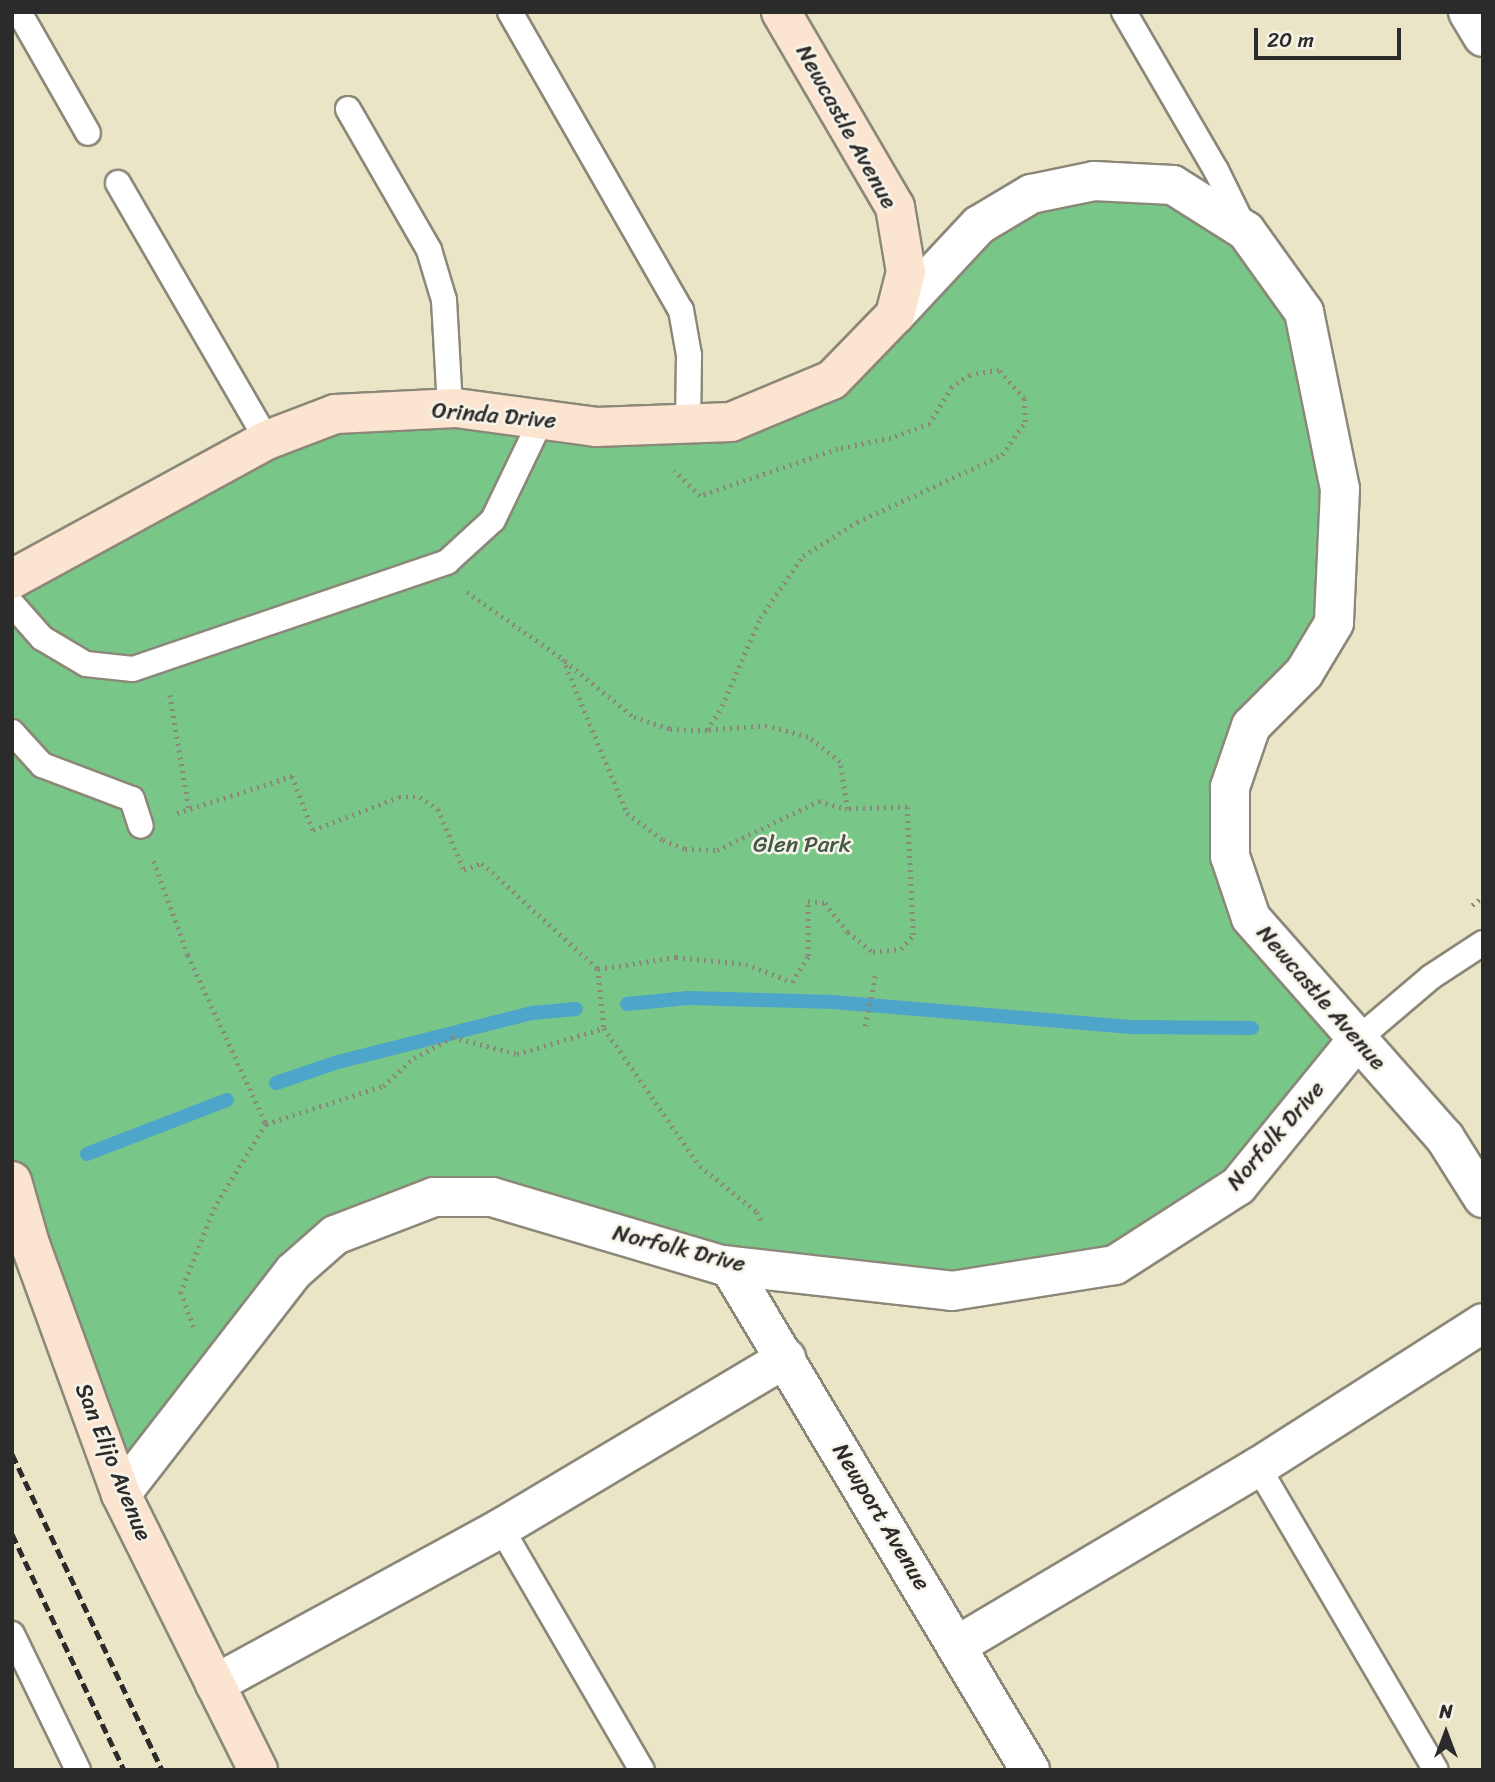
<!DOCTYPE html>
<style>
body{margin:0}
#map{position:relative;width:1495px;height:1782px;overflow:hidden;background:#ebe5c7;font-family:Sriracha,sans-serif}
div>[style]{position:absolute}
.green>*{inset:0;background:#78c788}
.stream>*{height:14px;margin:-7px;padding:0 7px;transform-origin:7px;border-radius:7px;background:#4ea5ca}
.path>*{height:4.5px;margin-top:-2.25px;transform-origin:0;background:repeating-linear-gradient(90deg,#8b8879 0 2px,transparent 0 7px)}
.roads{filter:drop-shadow(2px 0 #8b8879) drop-shadow(-2px 0 #8b8879) drop-shadow(0 2px #8b8879) drop-shadow(0 -2px #8b8879)}
.lane>*{height:24px;margin:-12px;padding:0 12px;transform-origin:12px;border-radius:12px;background:#fff}
.street>*{height:38px;margin:-19px;padding:0 19px;transform-origin:19px;border-radius:19px;background:#fff}
.secondary>*{height:38px;margin:-19px;padding:0 19px;transform-origin:19px;border-radius:19px;background:#fce5d0}
.rail>*{height:5px;margin-top:-2.5px;transform-origin:0;background:repeating-linear-gradient(90deg,#2b2b2b 0 10px,transparent 0 15px)}
span{translate:-50% -50%;white-space:nowrap;text-align:center;line-height:1.15;-webkit-text-stroke:5px #f7f3e8;paint-order:stroke}
.street-label{font-size:23px;color:#2b2b2b}
.park-label{font-size:23px;color:#425a47}
.frame{position:absolute;inset:0;border:14px solid #2b2b2b;pointer-events:none}
.north{position:absolute;left:1411px;top:1698px;width:70px;height:70px;-webkit-text-stroke:5px #f7f3e8;paint-order:stroke;rotate:0deg;font-size:19px;font-weight:700;line-height:28px;text-align:center;color:#2b2b2b}
.north::after{content:'';display:block;margin:auto;width:24px;height:32px;background:#2b2b2b;clip-path:polygon(50% 0,100% 100%,50% 72%,0 100%)}
.scale{position:absolute;left:1254px;top:28px;width:147px;height:32px;box-sizing:border-box;border:4px solid #2b2b2b;border-top:0;padding-left:9px;font-size:21px;line-height:24px;white-space:nowrap;color:#2b2b2b;-webkit-text-stroke:5px #f7f3e8;paint-order:stroke}
</style>
<div id="map">
<div class="green">
<i style="clip-path:polygon(1136px 181px,1271px 251px,1343px 567px,1238px 766px,1246px 897px,1372px 1055px,1267px 1167px,1118px 1264px,851px 1285px,493px 1199px,333px 1235px,128px 1490px,12px 1170px,12px 589px,323px 416px,539px 424px,770px 410px,968px 230px)"></i>
</div>
<div class="stream">
<i style="left:627px;top:1004px;width:61px;rotate:-5.6deg"></i>
<i style="left:688px;top:998px;width:145px;rotate:1.6deg"></i>
<i style="left:833px;top:1002px;width:299px;rotate:4.8deg"></i>
<i style="left:1131px;top:1027px;width:121px;rotate:0.5deg"></i>
<i style="left:276px;top:1083px;width:65px;rotate:-18.7deg"></i>
<i style="left:338px;top:1062px;width:200px;rotate:-14.2deg"></i>
<i style="left:532px;top:1013px;width:44px;rotate:-5.2deg"></i>
<i style="left:87px;top:1154px;width:150px;rotate:-21.1deg"></i>
</div>
<div class="path">
<i style="left:467px;top:592px;width:117px;rotate:34.9deg"></i>
<i style="left:563px;top:659px;width:167px;rotate:67.4deg"></i>
<i style="left:627px;top:813px;width:45px;rotate:36.9deg"></i>
<i style="left:663px;top:840px;width:24px;rotate:22deg"></i>
<i style="left:685px;top:849px;width:32px;rotate:2deg"></i>
<i style="left:717px;top:850px;width:113px;rotate:-25.7deg"></i>
<i style="left:819px;top:801px;width:29px;rotate:16deg"></i>
<i style="left:565px;top:661px;width:89px;rotate:39.1deg"></i>
<i style="left:634px;top:717px;width:38px;rotate:18deg"></i>
<i style="left:670px;top:729px;width:37px;rotate:2deg"></i>
<i style="left:170px;top:695px;width:116px;rotate:80.5deg"></i>
<i style="left:177px;top:813px;width:121px;rotate:-17.8deg"></i>
<i style="left:292px;top:776px;width:58px;rotate:68.7deg"></i>
<i style="left:313px;top:830px;width:92px;rotate:-21deg"></i>
<i style="left:399px;top:797px;width:21px"></i>
<i style="left:420px;top:797px;width:22px;rotate:34deg"></i>
<i style="left:438px;top:809px;width:66px;rotate:66.9deg"></i>
<i style="left:464px;top:870px;width:19px;rotate:-21deg"></i>
<i style="left:482px;top:863px;width:157px;rotate:42.4deg"></i>
<i style="left:598px;top:969px;width:59px;rotate:84.2deg"></i>
<i style="left:154px;top:861px;width:100px;rotate:70.1deg"></i>
<i style="left:188px;top:955px;width:186px;rotate:65.2deg"></i>
<i style="left:266px;top:1124px;width:97px;rotate:121.6deg"></i>
<i style="left:215px;top:1207px;width:92px;rotate:111.8deg"></i>
<i style="left:181px;top:1292px;width:37px;rotate:70deg"></i>
<i style="left:1472px;top:905px;width:14px;rotate:-36deg"></i>
<i style="left:598px;top:969px;width:79px;rotate:-8.7deg"></i>
<i style="left:676px;top:957px;width:70px;rotate:5.7deg"></i>
<i style="left:746px;top:964px;width:49px;rotate:21.4deg"></i>
<i style="left:792px;top:982px;width:31px;rotate:-58deg"></i>
<i style="left:808px;top:956px;width:55px;rotate:-90deg"></i>
<i style="left:808px;top:901px;width:17px;rotate:7deg"></i>
<i style="left:825px;top:903px;width:37px;rotate:52deg"></i>
<i style="left:848px;top:932px;width:32px;rotate:39deg"></i>
<i style="left:873px;top:952px;width:28px;rotate:-6deg"></i>
<i style="left:901px;top:949px;width:18px;rotate:-49deg"></i>
<i style="left:913px;top:935px;width:128px;rotate:-92.7deg"></i>
<i style="left:907px;top:807px;width:60px;rotate:178.1deg"></i>
<i style="left:847px;top:809px;width:48px;rotate:-98.5deg"></i>
<i style="left:840px;top:762px;width:41px;rotate:-142deg"></i>
<i style="left:808px;top:737px;width:42px;rotate:-165deg"></i>
<i style="left:767px;top:726px;width:60px;rotate:176.2deg"></i>
<i style="left:707px;top:730px;width:28px;rotate:-58deg"></i>
<i style="left:722px;top:706px;width:96px;rotate:-66.6deg"></i>
<i style="left:760px;top:618px;width:75px;rotate:-55.3deg"></i>
<i style="left:803px;top:556px;width:64px;rotate:-32.2deg"></i>
<i style="left:857px;top:522px;width:160px;rotate:-24.8deg"></i>
<i style="left:1002px;top:455px;width:40px;rotate:-55.1deg"></i>
<i style="left:1025px;top:422px;width:23px;rotate:-92deg"></i>
<i style="left:1024px;top:399px;width:38px;rotate:-131deg"></i>
<i style="left:999px;top:370px;width:29px;rotate:170deg"></i>
<i style="left:970px;top:375px;width:22px;rotate:146deg"></i>
<i style="left:952px;top:387px;width:43px;rotate:120.7deg"></i>
<i style="left:930px;top:424px;width:41px;rotate:160.3deg"></i>
<i style="left:891px;top:438px;width:54px;rotate:168.3deg"></i>
<i style="left:838px;top:449px;width:146px;rotate:161.2deg"></i>
<i style="left:700px;top:496px;width:36px;rotate:-136deg"></i>
<i style="left:865px;top:1026px;width:51px;rotate:-78.7deg"></i>
<i style="left:266px;top:1124px;width:123px;rotate:-18deg"></i>
<i style="left:383px;top:1086px;width:42px;rotate:-42.1deg"></i>
<i style="left:414px;top:1058px;width:44px;rotate:-28.3deg"></i>
<i style="left:453px;top:1037px;width:66px;rotate:14.9deg"></i>
<i style="left:517px;top:1054px;width:91px;rotate:-16.6deg"></i>
<i style="left:604px;top:1028px;width:168px;rotate:55.2deg"></i>
<i style="left:700px;top:1166px;width:73px;rotate:38.9deg"></i>
<i style="left:757px;top:1212px;width:14px;rotate:60deg"></i>
</div>
<div class="roads">
<div class="lane">
<i style="left:19px;top:12px;width:139px;rotate:60.3deg"></i>
<i style="left:510px;top:12px;width:344px;rotate:60.2deg"></i>
<i style="left:681px;top:310px;width:46px;rotate:79.9deg"></i>
<i style="left:689px;top:355px;width:68px;rotate:90.8deg"></i>
<i style="left:1124px;top:12px;width:183px;rotate:59.8deg"></i>
<i style="left:1216px;top:170px;width:64px;rotate:63.8deg"></i>
<i style="left:348px;top:109px;width:163px;rotate:60.1deg"></i>
<i style="left:429px;top:250px;width:52px;rotate:73.3deg"></i>
<i style="left:444px;top:300px;width:108px;rotate:86.8deg"></i>
<i style="left:118px;top:183px;width:297px;rotate:59.9deg"></i>
<i style="left:12px;top:604px;width:45px;rotate:48.6deg"></i>
<i style="left:42px;top:638px;width:51px;rotate:30.6deg"></i>
<i style="left:86px;top:664px;width:47px;rotate:6.1deg"></i>
<i style="left:133px;top:669px;width:332px;rotate:-18.8deg"></i>
<i style="left:447px;top:562px;width:62px;rotate:-42.4deg"></i>
<i style="left:493px;top:520px;width:113px;rotate:-64.3deg"></i>
<i style="left:12px;top:732px;width:45px;rotate:47.7deg"></i>
<i style="left:42px;top:765px;width:96px;rotate:20.7deg"></i>
<i style="left:132px;top:799px;width:28px;rotate:72deg"></i>
<i style="left:1358px;top:1039px;width:96px;rotate:-40.3deg"></i>
<i style="left:1431px;top:977px;width:62px;rotate:-33.2deg"></i>
<i style="left:1258px;top:1467px;width:351px;rotate:59.6deg"></i>
<i style="left:501px;top:1528px;width:280px;rotate:59.8deg"></i>
<i style="left:12px;top:1634px;width:151px;rotate:64.1deg"></i>
</div>
<div class="street">
<i style="left:1468px;top:12px;width:29px;rotate:59deg"></i>
<i style="left:895px;top:315px;width:123px;rotate:-47deg"></i>
<i style="left:979px;top:225px;width:61px;rotate:-30.8deg"></i>
<i style="left:1031px;top:194px;width:64px;rotate:-11.7deg"></i>
<i style="left:1094px;top:181px;width:79px;rotate:2.9deg"></i>
<i style="left:1173px;top:185px;width:86px;rotate:32.2deg"></i>
<i style="left:1246px;top:231px;width:100px;rotate:54.4deg"></i>
<i style="left:1304px;top:312px;width:181px;rotate:78.5deg"></i>
<i style="left:1340px;top:489px;width:134px;rotate:92.6deg"></i>
<i style="left:1334px;top:623px;width:58px;rotate:121deg"></i>
<i style="left:1304px;top:673px;width:75px;rotate:135deg"></i>
<i style="left:1251px;top:726px;width:65px;rotate:109deg"></i>
<i style="left:1230px;top:787px;width:69px;rotate:90deg"></i>
<i style="left:1230px;top:856px;width:65px;rotate:71.3deg"></i>
<i style="left:1251px;top:918px;width:293px;rotate:48.6deg"></i>
<i style="left:1445px;top:1138px;width:71px;rotate:57.7deg"></i>
<i style="left:729px;top:1266px;width:587px;rotate:59.15deg"></i>
<i style="left:121px;top:1494px;width:281px;rotate:-52.2deg"></i>
<i style="left:293px;top:1272px;width:56px;rotate:-41.4deg"></i>
<i style="left:335px;top:1235px;width:106px;rotate:-21deg"></i>
<i style="left:434px;top:1197px;width:58px"></i>
<i style="left:492px;top:1197px;width:240px;rotate:16.5deg"></i>
<i style="left:722px;top:1265px;width:231px;rotate:6.4deg"></i>
<i style="left:952px;top:1291px;width:165px;rotate:-9.1deg"></i>
<i style="left:1115px;top:1265px;width:146px;rotate:-32.7deg"></i>
<i style="left:1238px;top:1186px;width:190px;rotate:-50.8deg"></i>
<i style="left:958px;top:1645px;width:349px;rotate:-30.7deg"></i>
<i style="left:1258px;top:1467px;width:267px;rotate:-32.6deg"></i>
<i style="left:215px;top:1684px;width:326px;rotate:-28.6deg"></i>
<i style="left:501px;top:1528px;width:332px;rotate:-30.8deg"></i>
</div>
<div class="secondary">
<i style="left:12px;top:579px;width:290px;rotate:-28.6deg"></i>
<i style="left:267px;top:440px;width:73px;rotate:-20.9deg"></i>
<i style="left:335px;top:414px;width:121px;rotate:-2.8deg"></i>
<i style="left:456px;top:408px;width:141px;rotate:7.7deg"></i>
<i style="left:596px;top:427px;width:135px;rotate:-2.1deg"></i>
<i style="left:731px;top:422px;width:109px;rotate:-22.6deg"></i>
<i style="left:832px;top:380px;width:91px;rotate:-45.9deg"></i>
<i style="left:895px;top:315px;width:44px;rotate:-75.7deg"></i>
<i style="left:906px;top:272px;width:66px;rotate:-99.6deg"></i>
<i style="left:895px;top:207px;width:226px;rotate:-120.3deg"></i>
<i style="left:12px;top:1181px;width:66px;rotate:74.1deg"></i>
<i style="left:30px;top:1244px;width:266px;rotate:70deg"></i>
<i style="left:121px;top:1494px;width:308px;rotate:63.6deg"></i>
</div>
</div>
<div class="rail">
<i style="left:12px;top:1454px;width:350px;rotate:64.6deg"></i>
<i style="left:12px;top:1534px;width:261px;rotate:64.6deg"></i>
</div>
<div class="street-label">
<span style="left:846px;top:127px;rotate:61deg">Newcastle Avenue</span>
<span style="left:494px;top:416px;rotate:5deg">Orinda Drive</span>
<span style="left:1321px;top:998px;rotate:49deg">Newcastle Avenue</span>
<span style="left:1276px;top:1136px;rotate:-49deg">Norfolk Drive</span>
<span style="left:679px;top:1249px;rotate:14deg">Norfolk Drive</span>
<span style="left:113px;top:1462px;rotate:68deg">San Elijo Avenue</span>
<span style="left:881px;top:1517px;rotate:59deg">Newport Avenue</span>
</div>
<div class="park-label">
<span style="left:802px;top:845px">Glen Park</span>
</div>
<div class="frame"></div>
<div class="north">N</div>
<div class="scale">20 m</div>
</div>
